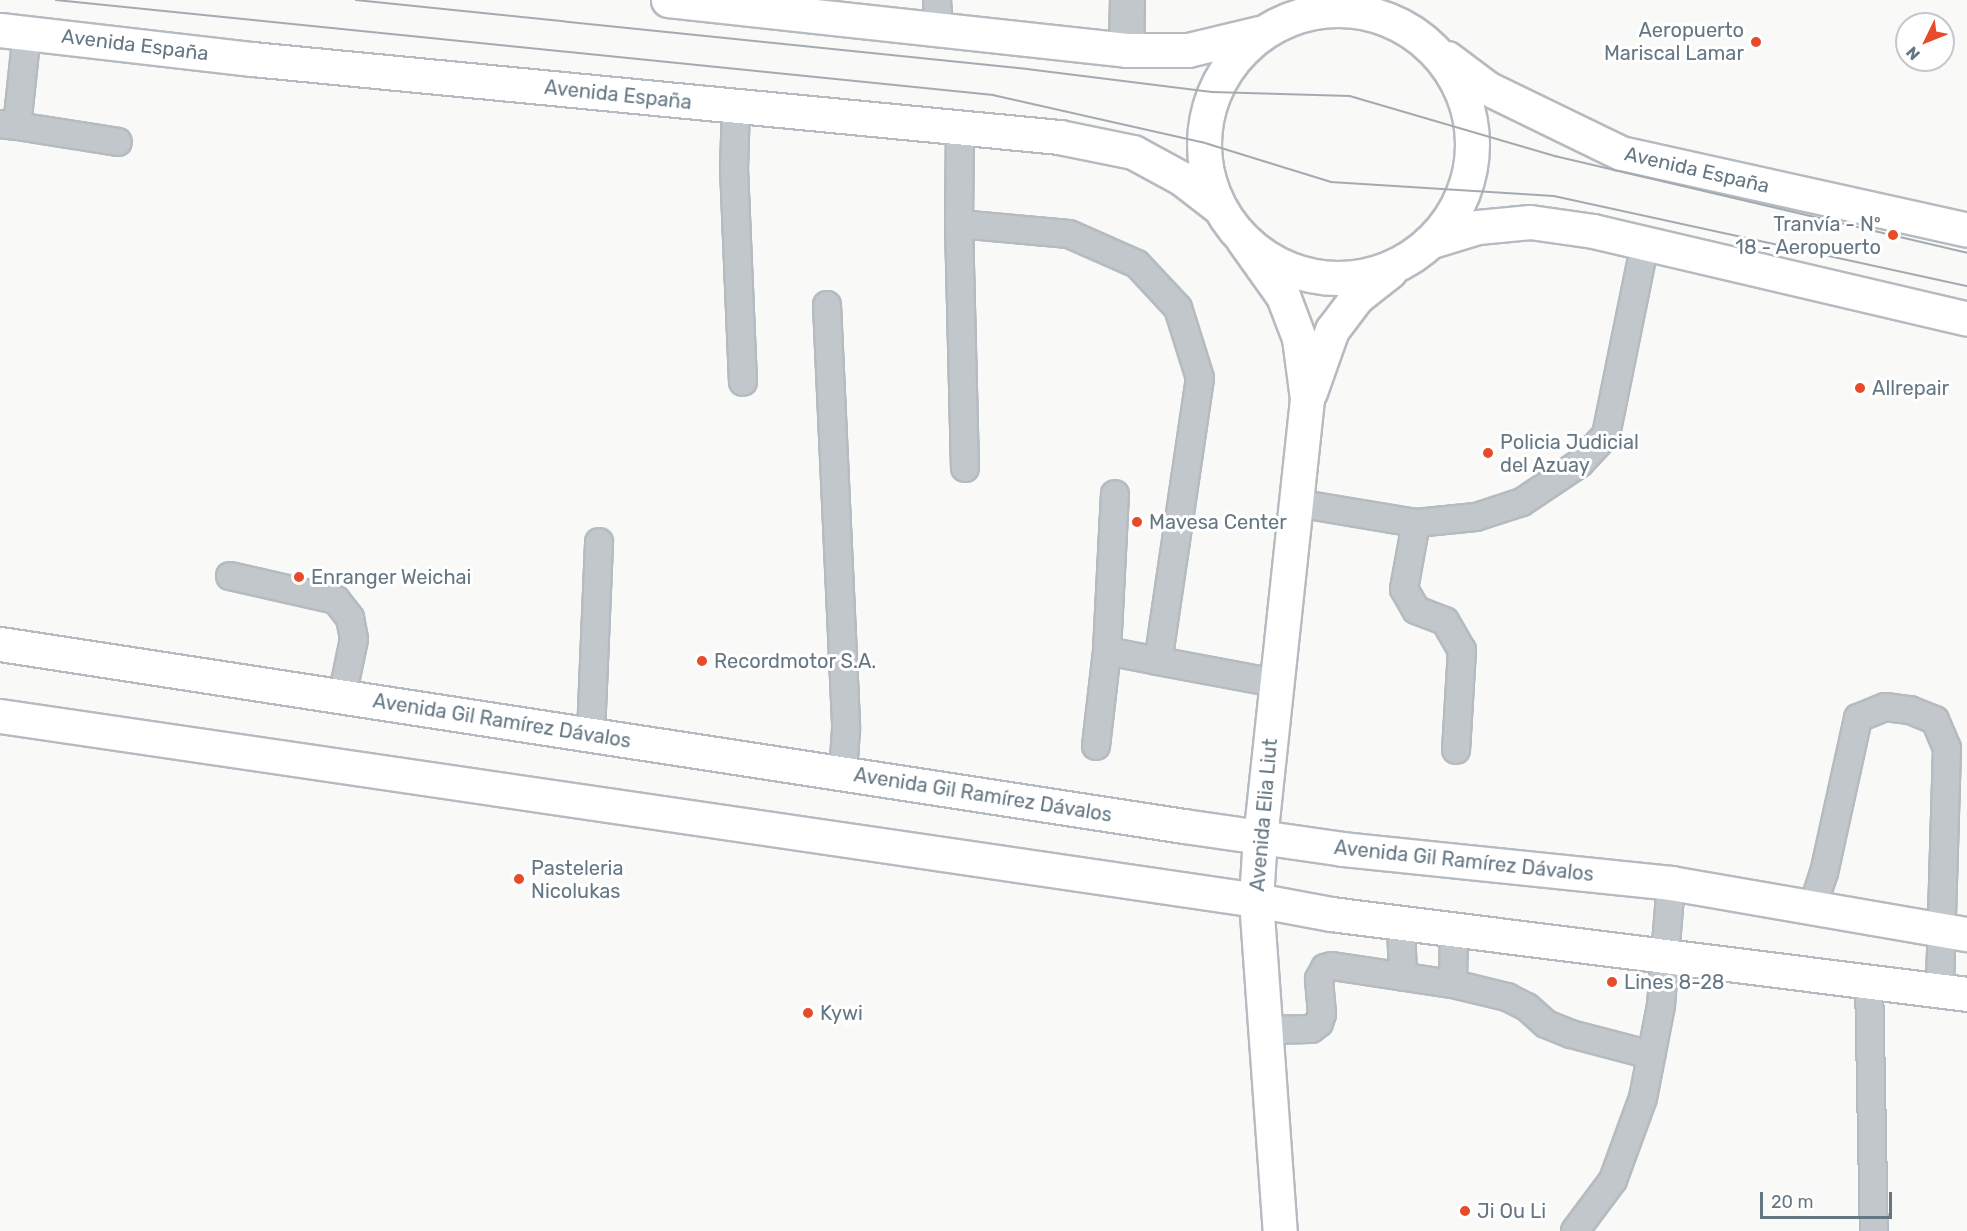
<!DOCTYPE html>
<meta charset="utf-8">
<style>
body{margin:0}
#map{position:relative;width:1967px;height:1231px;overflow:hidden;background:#f9f9f7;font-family:Rubik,sans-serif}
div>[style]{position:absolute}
.roads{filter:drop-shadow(2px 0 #b5bbc0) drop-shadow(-2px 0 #b5bbc0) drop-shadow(0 2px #b5bbc0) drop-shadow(0 -2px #b5bbc0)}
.lane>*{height:26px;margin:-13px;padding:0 13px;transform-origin:13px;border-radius:13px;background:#c2c7cb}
.street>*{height:33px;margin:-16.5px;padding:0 16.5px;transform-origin:16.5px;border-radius:16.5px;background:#c2c7cb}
.secondary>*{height:33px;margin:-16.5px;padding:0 16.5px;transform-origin:16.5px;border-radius:16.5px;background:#fff}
.secondary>.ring{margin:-16.5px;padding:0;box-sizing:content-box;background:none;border:33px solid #fff;border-radius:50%}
.tram>*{height:1.5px;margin:-0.75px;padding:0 0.75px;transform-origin:0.75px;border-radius:0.75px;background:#a3abb1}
.dots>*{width:16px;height:16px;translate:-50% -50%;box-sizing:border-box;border:3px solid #fff;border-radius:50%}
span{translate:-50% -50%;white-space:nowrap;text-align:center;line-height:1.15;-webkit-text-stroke:6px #fff;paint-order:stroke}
.poi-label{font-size:20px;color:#647783}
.right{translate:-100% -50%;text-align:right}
.left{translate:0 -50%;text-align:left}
.street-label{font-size:20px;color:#647783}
.north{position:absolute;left:1895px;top:12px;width:60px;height:60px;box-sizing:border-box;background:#fff;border:2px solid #c1c9cd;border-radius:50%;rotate:227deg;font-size:16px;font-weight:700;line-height:24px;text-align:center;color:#647783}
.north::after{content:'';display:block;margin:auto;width:21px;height:27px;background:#e74b2a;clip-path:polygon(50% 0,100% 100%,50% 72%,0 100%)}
.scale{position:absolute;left:1760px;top:1192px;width:132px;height:27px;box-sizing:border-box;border:3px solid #647783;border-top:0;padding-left:8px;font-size:18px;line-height:21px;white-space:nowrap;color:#647783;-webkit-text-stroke:4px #fff;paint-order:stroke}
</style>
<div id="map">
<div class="roads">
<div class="lane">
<i style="left:937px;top:0;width:29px;rotate:86deg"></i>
<i style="left:736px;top:106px;width:62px;rotate:91.8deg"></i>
<i style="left:734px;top:168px;width:214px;rotate:87.6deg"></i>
<i style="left:0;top:124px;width:17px;rotate:7deg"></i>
<i style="left:17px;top:126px;width:94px;rotate:-83.9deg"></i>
<i style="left:17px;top:126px;width:102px;rotate:9deg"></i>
<i style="left:960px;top:128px;width:96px;rotate:90.6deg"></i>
<i style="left:959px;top:224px;width:244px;rotate:88.6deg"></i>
<i style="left:959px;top:224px;width:110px;rotate:5.2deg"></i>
<i style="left:1069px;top:234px;width:74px;rotate:23.8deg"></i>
<i style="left:1137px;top:264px;width:60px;rotate:47deg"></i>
<i style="left:1178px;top:308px;width:73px;rotate:72.6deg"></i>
<i style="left:1200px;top:378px;width:286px;rotate:98.4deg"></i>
<i style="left:1158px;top:661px;width:120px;rotate:10.6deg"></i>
<i style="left:827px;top:305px;width:424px;rotate:87.4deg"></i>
<i style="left:846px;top:729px;width:45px;rotate:93.8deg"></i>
<i style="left:1296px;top:503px;width:122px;rotate:9.5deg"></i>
<i style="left:1416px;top:523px;width:60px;rotate:-5.7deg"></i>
<i style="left:1476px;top:517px;width:48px;rotate:-18.1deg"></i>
<i style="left:1522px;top:502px;width:70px;rotate:-33.9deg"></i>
<i style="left:1580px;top:463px;width:38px;rotate:-47deg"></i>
<i style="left:1606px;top:435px;width:196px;rotate:-78.5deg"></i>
<i style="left:1416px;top:523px;width:67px;rotate:100.3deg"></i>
<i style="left:1404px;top:589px;width:24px;rotate:60deg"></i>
<i style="left:1416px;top:610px;width:31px;rotate:21deg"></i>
<i style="left:1445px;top:621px;width:34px;rotate:60deg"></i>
<i style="left:1462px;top:650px;width:100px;rotate:93.4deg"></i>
<i style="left:230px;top:576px;width:109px;rotate:12.8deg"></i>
<i style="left:336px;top:600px;width:23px;rotate:52deg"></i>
<i style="left:350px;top:618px;width:21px;rotate:79deg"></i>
<i style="left:354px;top:639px;width:59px;rotate:101.7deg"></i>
<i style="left:1107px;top:651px;width:157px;rotate:-87.1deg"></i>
<i style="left:591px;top:734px;width:192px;rotate:-87.6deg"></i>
<i style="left:1096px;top:746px;width:96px;rotate:-83.4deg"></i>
<i style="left:1107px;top:651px;width:52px;rotate:11.1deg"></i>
<i style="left:1813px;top:906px;width:35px;rotate:-72deg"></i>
<i style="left:1824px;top:873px;width:159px;rotate:-77.6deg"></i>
<i style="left:1858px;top:718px;width:29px;rotate:-22deg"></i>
<i style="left:1885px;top:707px;width:25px;rotate:7deg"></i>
<i style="left:1910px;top:710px;width:27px;rotate:22deg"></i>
<i style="left:1935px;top:720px;width:30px;rotate:67deg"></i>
<i style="left:1947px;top:748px;width:242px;rotate:91.7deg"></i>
<i style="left:1401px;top:923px;width:54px;rotate:87.9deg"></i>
<i style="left:1454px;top:930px;width:54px;rotate:91.1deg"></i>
<i style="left:1453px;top:984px;width:56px;rotate:13.5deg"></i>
<i style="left:1507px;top:997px;width:22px;rotate:27deg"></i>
<i style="left:1527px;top:1007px;width:25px;rotate:42deg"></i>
<i style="left:1546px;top:1024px;width:27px;rotate:22deg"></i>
<i style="left:1571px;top:1034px;width:83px;rotate:14.7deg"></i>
<i style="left:1869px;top:980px;width:251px;rotate:88.9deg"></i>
<i style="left:1267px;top:1030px;width:44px;rotate:-1.3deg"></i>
<i style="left:1311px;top:1029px;width:10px;rotate:-37deg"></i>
<i style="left:1319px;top:1023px;width:9px;rotate:-72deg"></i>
<i style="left:1322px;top:1014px;width:35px;rotate:-95deg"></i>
<i style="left:1319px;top:979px;width:13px;rotate:-61deg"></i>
<i style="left:1325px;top:968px;width:7px;rotate:-16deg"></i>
<i style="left:1332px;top:966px;width:122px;rotate:8.5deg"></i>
<i style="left:1575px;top:1231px;width:64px;rotate:-53.3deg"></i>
<i style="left:1613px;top:1180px;width:87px;rotate:-69.9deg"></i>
<i style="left:1643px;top:1098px;width:95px;rotate:-79deg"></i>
<i style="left:1661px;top:1005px;width:122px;rotate:-85.3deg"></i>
</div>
<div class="street">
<i style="left:1126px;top:50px;width:50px;rotate:-88.9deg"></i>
</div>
<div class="secondary">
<i style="left:668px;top:0;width:461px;rotate:6.2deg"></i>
<i style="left:1126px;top:50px;width:62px"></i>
<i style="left:1188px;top:50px;width:73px;rotate:-13.5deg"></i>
<i class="ring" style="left:1204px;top:10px;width:235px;height:235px"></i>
<i style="left:0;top:30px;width:254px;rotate:6.6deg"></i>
<i style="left:252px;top:59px;width:811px;rotate:5.52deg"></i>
<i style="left:1059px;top:137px;width:76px;rotate:11.5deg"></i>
<i style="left:1133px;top:152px;width:55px;rotate:28.4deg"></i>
<i style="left:1181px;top:178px;width:49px;rotate:37.6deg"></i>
<i style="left:1447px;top:58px;width:50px;rotate:36.9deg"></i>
<i style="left:1487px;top:88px;width:149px;rotate:25.9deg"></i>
<i style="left:1621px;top:153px;width:354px;rotate:12.5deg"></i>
<i style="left:1243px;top:240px;width:69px;rotate:54.5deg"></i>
<i style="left:1283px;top:296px;width:45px;rotate:69.1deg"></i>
<i style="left:1299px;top:338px;width:62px;rotate:82.5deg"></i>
<i style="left:1307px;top:399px;width:440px;rotate:96.1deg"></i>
<i style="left:1260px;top:836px;width:64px;rotate:93.6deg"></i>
<i style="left:1256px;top:900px;width:332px;rotate:85.9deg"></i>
<i style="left:1432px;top:241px;width:48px;rotate:-16.9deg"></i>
<i style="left:1478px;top:227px;width:52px;rotate:-5.5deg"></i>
<i style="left:1530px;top:222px;width:64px;rotate:8.1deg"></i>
<i style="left:1593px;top:231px;width:384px;rotate:13.2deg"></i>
<i style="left:1310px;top:392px;width:66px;rotate:-70.5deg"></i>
<i style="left:1332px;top:330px;width:41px;rotate:-52.9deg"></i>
<i style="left:1357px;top:297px;width:42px;rotate:-38.2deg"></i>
<i style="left:0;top:644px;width:1198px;rotate:8.74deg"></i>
<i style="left:1184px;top:826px;width:161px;rotate:8.2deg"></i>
<i style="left:1343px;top:849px;width:330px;rotate:5.9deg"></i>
<i style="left:1671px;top:883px;width:300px;rotate:9.8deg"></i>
<i style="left:0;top:716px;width:1269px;rotate:8.33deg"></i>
<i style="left:1256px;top:900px;width:76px;rotate:10.6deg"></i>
<i style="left:1331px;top:914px;width:641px;rotate:7.17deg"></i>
</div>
</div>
<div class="tram">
<i style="left:56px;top:0;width:942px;rotate:5.79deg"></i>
<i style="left:993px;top:95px;width:214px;rotate:12.7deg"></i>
<i style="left:1202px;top:142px;width:135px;rotate:17.2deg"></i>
<i style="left:1331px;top:182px;width:223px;rotate:3.6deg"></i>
<i style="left:1554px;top:196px;width:423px;rotate:12.3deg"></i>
<i style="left:356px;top:0;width:675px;rotate:5.87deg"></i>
<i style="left:1027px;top:69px;width:186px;rotate:7.1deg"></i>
<i style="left:1212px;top:92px;width:138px;rotate:1.7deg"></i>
<i style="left:1350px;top:96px;width:214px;rotate:16.3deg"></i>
<i style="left:1555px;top:156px;width:423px;rotate:13.2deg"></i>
</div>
<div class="dots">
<i style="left:1756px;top:42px;background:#e74b2a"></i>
<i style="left:1893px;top:235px;background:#e74b2a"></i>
<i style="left:1860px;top:388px;background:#e74b2a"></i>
<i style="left:1488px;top:453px;background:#e74b2a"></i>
<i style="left:1137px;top:522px;background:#e74b2a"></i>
<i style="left:299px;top:577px;background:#e74b2a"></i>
<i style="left:702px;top:661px;background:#e74b2a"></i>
<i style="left:519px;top:879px;background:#e74b2a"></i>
<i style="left:1612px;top:982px;background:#e74b2a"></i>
<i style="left:808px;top:1013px;background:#e74b2a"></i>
<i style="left:1465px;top:1211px;background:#e74b2a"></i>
</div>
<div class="poi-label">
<span class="right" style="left:1744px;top:42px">Aeropuerto<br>Mariscal Lamar</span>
<span class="right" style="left:1881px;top:236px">Tranvía - Nº<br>18 - Aeropuerto</span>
<span class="left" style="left:1872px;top:388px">Allrepair</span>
<span class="left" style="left:1500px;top:454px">Policia Judicial<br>del Azuay</span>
<span class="left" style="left:1149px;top:522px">Mavesa Center</span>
<span class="left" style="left:311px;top:577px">Enranger Weichai</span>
<span class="left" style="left:714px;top:661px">Recordmotor S.A.</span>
<span class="left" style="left:531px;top:880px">Pasteleria<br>Nicolukas</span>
<span class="left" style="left:1624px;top:982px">Lines 8-28</span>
<span class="left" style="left:820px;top:1013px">Kywi</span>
<span class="left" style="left:1477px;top:1211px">Ji Ou Li</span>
</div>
<div class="street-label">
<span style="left:135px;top:45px;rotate:7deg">Avenida España</span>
<span style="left:618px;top:95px;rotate:6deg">Avenida España</span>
<span style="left:1697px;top:170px;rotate:13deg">Avenida España</span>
<span style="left:502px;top:721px;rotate:9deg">Avenida Gil Ramírez Dávalos</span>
<span style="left:983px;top:795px;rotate:9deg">Avenida Gil Ramírez Dávalos</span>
<span style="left:1264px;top:815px;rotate:-85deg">Avenida Elia Liut</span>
<span style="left:1464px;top:861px;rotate:6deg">Avenida Gil Ramírez Dávalos</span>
</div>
<div class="north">N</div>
<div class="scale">20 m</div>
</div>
